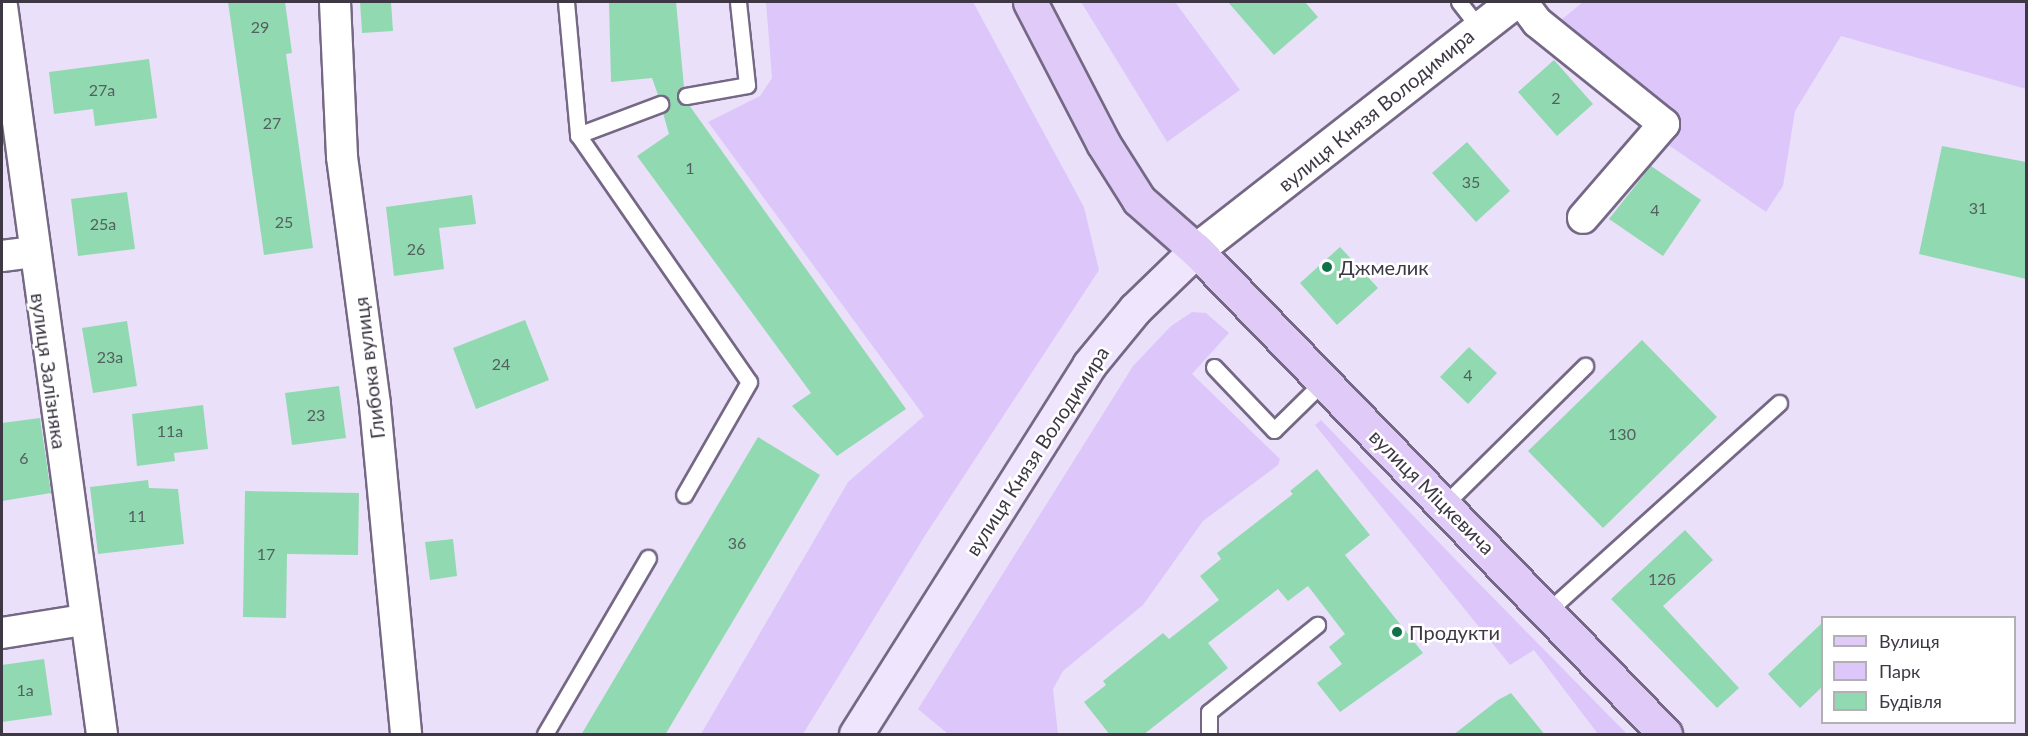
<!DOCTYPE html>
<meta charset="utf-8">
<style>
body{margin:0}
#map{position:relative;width:2028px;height:736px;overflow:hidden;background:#ebe0fa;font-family:Lato,sans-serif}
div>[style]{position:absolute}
.green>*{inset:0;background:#ddc7fa}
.building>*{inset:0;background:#91d9b0}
.roads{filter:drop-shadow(2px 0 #756885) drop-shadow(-2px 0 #756885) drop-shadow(0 2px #756885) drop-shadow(0 -2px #756885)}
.service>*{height:15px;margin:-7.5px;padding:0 7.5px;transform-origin:7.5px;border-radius:7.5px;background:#fff}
.minor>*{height:30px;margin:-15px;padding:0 15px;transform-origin:15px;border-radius:15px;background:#fff}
.tertiary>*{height:33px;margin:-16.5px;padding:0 16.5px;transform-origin:16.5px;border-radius:16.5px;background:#fff}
.secondary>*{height:33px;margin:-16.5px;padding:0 16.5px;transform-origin:16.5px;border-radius:16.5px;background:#efe5fc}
.primary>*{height:33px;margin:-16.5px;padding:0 16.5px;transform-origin:16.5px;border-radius:16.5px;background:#dfcaf8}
.dots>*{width:16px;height:16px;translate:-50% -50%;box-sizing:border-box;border:3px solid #fff;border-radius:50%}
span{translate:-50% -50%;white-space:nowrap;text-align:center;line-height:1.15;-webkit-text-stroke:5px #fff;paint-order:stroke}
.number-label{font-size:16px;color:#536060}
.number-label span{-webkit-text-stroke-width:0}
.street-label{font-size:20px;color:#3e3845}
.poi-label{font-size:20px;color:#3e3845}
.left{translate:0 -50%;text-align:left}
.frame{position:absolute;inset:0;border:3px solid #3e3845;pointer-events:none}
.legend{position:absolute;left:1821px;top:616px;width:195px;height:108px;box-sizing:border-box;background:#fff;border:2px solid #b2afb5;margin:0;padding:8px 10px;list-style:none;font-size:18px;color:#3e3845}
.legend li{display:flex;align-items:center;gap:12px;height:30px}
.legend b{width:30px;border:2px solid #b2afb5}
</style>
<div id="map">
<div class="green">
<i style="clip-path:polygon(766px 2px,973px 2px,1084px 207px,1099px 270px,926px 534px,803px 734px,701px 734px,848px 482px,924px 416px,708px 122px,760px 96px,772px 78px)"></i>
<i style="clip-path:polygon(1081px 2px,1175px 2px,1240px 90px,1167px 142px)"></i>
<i style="clip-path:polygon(1583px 2px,2026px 2px,2026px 89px,1841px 36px,1795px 111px,1783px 186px,1766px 212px,1667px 144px,1677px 125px,1560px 32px,1561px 20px)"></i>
<i style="clip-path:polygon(1192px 312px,1206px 313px,1229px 333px,1192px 374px,1280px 459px,1278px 465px,1203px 521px,1143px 605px,1063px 671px,1053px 689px,1058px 734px,948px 734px,918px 709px,1133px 366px,1171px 326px)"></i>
<i style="clip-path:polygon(1321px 420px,1453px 557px,1627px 734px,1598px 734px,1534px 650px,1510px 665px,1315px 425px)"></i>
</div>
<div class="building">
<i style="clip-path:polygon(228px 2px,285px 2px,292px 53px,286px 54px,313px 248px,264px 255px)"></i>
<i style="clip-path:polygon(360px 2px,391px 2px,393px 31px,362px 33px)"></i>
<i style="clip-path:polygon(609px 2px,676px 2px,684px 87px,677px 93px,678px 102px,689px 105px,906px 409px,837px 456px,792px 406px,811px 393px,637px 156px,669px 134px,663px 113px,669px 101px,658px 95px,652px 78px,611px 82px)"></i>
<i style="clip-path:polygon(1228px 2px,1305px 2px,1318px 17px,1274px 55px)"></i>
<i style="clip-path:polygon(149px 59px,157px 118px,95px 126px,93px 109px,54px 114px,49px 72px)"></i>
<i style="clip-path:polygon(1554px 60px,1593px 104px,1557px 136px,1518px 92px)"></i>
<i style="clip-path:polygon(1467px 142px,1510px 191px,1476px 222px,1432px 173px)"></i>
<i style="clip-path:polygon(1942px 146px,2026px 162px,2026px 279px,1919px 254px)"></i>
<i style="clip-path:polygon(1651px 166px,1701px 200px,1663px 256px,1609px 219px)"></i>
<i style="clip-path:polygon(127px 192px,135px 249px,78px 256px,71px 199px)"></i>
<i style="clip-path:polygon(472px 195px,476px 224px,439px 228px,444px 269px,394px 276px,386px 207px)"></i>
<i style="clip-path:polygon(1340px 247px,1378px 288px,1337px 325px,1300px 283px)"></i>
<i style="clip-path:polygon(525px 320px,549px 380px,476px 409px,453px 348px)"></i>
<i style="clip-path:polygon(127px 321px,137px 386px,93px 393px,82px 328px)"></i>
<i style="clip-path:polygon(1642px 340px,1717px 417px,1603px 528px,1528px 451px)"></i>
<i style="clip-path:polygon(1469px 347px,1497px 373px,1468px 404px,1440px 377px)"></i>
<i style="clip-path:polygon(339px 386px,346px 438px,292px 445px,285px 393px)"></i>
<i style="clip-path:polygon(203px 405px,208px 449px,174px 453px,175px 461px,137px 466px,132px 414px)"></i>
<i style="clip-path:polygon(40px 418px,51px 493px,2px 501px,2px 423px)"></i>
<i style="clip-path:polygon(758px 437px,820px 475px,665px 735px,581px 735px)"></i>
<i style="clip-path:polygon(1317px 469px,1370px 535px,1345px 555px,1423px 653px,1340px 712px,1317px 683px,1342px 664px,1329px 647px,1345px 634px,1308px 586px,1288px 601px,1278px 589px,1208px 643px,1228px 668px,1143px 735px,1110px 735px,1084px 702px,1106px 685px,1103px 681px,1163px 633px,1169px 639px,1219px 600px,1200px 576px,1221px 559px,1217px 553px,1293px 494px,1290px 491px)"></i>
<i style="clip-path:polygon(148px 480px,149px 488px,178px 489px,184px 544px,98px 554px,90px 487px)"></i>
<i style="clip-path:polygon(245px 491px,359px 493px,358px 555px,287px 554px,286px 618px,243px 617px)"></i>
<i style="clip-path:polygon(1685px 530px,1713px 560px,1663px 606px,1739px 688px,1717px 708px,1611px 599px)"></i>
<i style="clip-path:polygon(453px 539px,457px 576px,430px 580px,425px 542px)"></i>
<i style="clip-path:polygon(1822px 623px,1822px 687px,1800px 708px,1768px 674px)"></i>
<i style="clip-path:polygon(44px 659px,52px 715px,2px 722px,2px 665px)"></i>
<i style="clip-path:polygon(1511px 693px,1545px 735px,1453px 735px,1498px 700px)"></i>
</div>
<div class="roads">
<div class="service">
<i style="left:566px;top:2px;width:134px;rotate:84.8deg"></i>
<i style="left:578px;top:135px;width:300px;rotate:55.3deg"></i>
<i style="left:749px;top:382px;width:130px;rotate:119.9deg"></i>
<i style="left:1459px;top:2px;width:33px;rotate:52deg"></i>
<i style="left:686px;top:96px;width:62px;rotate:-10.2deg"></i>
<i style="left:747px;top:85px;width:83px;rotate:-96.2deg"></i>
<i style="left:578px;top:135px;width:88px;rotate:-20.7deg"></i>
<i style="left:1214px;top:367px;width:87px;rotate:46.4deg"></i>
<i style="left:1274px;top:430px;width:69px;rotate:-44.4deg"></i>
<i style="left:1445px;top:504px;width:197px;rotate:-44.6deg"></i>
<i style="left:1548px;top:611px;width:311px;rotate:-42deg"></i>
<i style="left:545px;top:734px;width:204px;rotate:-59.7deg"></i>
<i style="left:1209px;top:734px;width:22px;rotate:-90deg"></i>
<i style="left:1209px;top:712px;width:139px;rotate:-38.9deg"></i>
</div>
<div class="minor">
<i style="left:335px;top:2px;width:155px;rotate:87.4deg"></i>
<i style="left:342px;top:157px;width:250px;rotate:82.4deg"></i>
<i style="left:375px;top:405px;width:330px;rotate:84.6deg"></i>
<i style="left:1522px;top:2px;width:25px;rotate:53deg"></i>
<i style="left:1537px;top:22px;width:163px;rotate:38.8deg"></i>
<i style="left:1664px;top:124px;width:124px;rotate:130.8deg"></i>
<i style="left:2px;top:6px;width:735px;rotate:82.18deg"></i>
<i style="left:2px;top:256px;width:31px;rotate:-7deg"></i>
<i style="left:2px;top:633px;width:82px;rotate:-9.1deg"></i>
</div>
<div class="tertiary">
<i style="left:1196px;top:250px;width:402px;rotate:-38deg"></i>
</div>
<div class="secondary">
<i style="left:856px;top:734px;width:436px;rotate:-57.7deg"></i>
<i style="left:1089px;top:365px;width:72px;rotate:-50.6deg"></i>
<i style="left:1135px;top:309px;width:85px;rotate:-44deg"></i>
</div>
<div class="primary">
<i style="left:1030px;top:2px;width:159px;rotate:62.6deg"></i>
<i style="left:1103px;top:143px;width:67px;rotate:57.7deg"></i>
<i style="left:1139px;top:200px;width:76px;rotate:41.3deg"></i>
<i style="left:1196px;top:250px;width:674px;rotate:45.9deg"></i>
</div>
</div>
<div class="dots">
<i style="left:1327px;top:267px;background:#107248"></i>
<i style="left:1397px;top:632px;background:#107248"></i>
</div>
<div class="number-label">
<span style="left:260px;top:27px">29</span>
<span style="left:102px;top:90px">27а</span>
<span style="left:1556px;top:98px">2</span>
<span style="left:272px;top:123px">27</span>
<span style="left:690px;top:168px">1</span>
<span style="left:1471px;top:182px">35</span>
<span style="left:1978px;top:208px">31</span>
<span style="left:1655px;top:210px">4</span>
<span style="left:284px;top:222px">25</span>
<span style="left:103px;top:224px">25а</span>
<span style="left:416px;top:249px">26</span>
<span style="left:110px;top:357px">23а</span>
<span style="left:501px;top:364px">24</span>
<span style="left:1468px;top:375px">4</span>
<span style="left:316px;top:415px">23</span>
<span style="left:170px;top:431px">11а</span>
<span style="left:1622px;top:434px">130</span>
<span style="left:24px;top:458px">6</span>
<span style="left:137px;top:516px">11</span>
<span style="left:737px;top:543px">36</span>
<span style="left:266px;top:554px">17</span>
<span style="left:1662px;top:579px">12б</span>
<span style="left:25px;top:690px">1а</span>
</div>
<div class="street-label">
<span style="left:1376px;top:110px;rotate:-39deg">вулиця Князя Володимира</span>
<span style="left:369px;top:368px;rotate:-97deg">Глибока вулиця</span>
<span style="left:49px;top:371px;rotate:82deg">вулиця Залізняка</span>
<span style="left:1037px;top:451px;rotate:-57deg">вулиця Князя Володимира</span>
<span style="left:1432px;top:492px;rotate:45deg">вулиця Міцкевича</span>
</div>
<div class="poi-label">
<span class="left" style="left:1339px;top:267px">Джмелик</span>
<span class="left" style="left:1409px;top:632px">Продукти</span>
</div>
<div class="frame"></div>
<ul class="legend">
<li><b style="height:8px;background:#dfcaf8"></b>Вулиця</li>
<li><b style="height:16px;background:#ddc7fa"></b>Парк</li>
<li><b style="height:16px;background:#91d9b0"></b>Будівля</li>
</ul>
</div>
